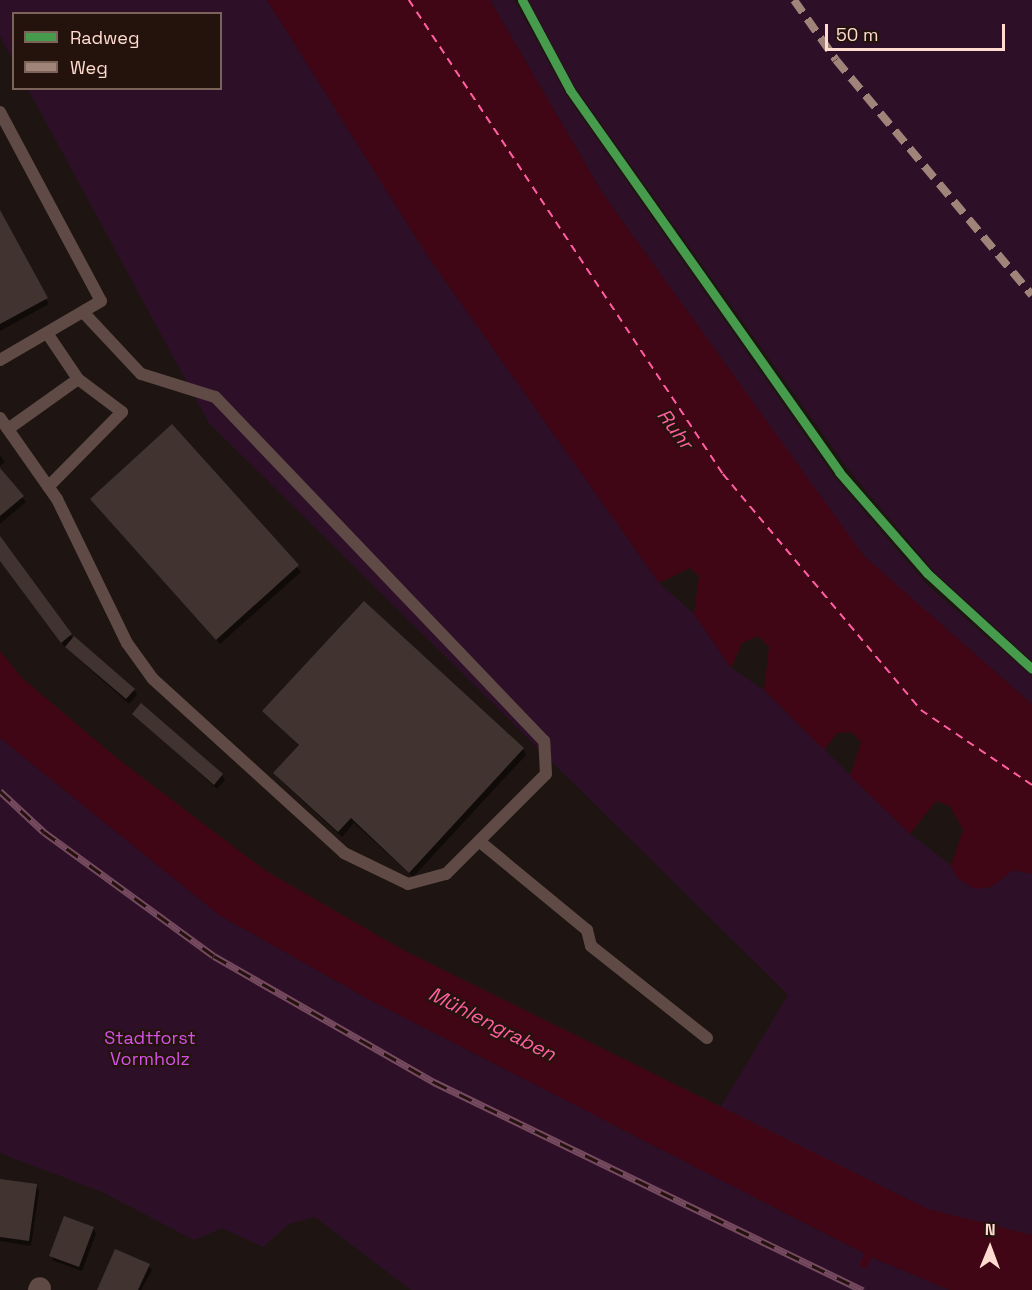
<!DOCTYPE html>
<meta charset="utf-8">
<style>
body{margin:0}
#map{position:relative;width:1032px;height:1290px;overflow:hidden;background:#1e1512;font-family:"Space Grotesk",sans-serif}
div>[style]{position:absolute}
.green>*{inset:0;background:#2d1028}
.water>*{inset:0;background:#410615}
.shadow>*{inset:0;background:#0007}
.stream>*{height:8px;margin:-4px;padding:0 4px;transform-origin:4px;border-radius:4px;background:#410615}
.ferry>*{height:1.5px;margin-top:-0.75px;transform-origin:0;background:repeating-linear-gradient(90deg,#ff5ea1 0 8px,transparent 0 14px)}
.building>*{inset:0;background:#413430}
.lane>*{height:12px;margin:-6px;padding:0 6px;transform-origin:6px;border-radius:6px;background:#604a45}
.street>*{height:22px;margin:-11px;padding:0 11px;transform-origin:11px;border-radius:11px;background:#604a45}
.rail>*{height:7px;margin-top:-3.5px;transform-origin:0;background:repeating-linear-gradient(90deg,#24130c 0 14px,#774b5f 0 28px);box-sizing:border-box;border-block:2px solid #774b5f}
.quiet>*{height:8px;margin-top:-4px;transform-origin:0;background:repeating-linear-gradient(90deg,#a18479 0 15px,transparent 0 23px)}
.cycleway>*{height:9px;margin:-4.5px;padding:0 4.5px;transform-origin:4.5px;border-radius:4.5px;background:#469c4c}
span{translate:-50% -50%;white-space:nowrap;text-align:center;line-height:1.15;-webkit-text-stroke:4.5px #24130c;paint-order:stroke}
.park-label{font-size:18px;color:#d651e9}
.water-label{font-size:20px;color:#ff5ea1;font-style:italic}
.legend{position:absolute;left:12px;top:12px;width:210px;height:78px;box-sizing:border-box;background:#24130c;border:2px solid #7c635a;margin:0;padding:8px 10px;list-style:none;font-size:18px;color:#ffdbd0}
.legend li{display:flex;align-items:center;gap:12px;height:30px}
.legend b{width:30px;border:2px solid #7c635a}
.north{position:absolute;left:960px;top:1218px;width:60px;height:60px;-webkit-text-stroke:4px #24130c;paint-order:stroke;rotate:1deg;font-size:16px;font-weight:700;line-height:24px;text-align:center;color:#ffdbd0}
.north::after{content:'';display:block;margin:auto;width:21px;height:27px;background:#ffdbd0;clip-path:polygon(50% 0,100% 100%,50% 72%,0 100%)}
.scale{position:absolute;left:825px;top:24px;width:180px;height:27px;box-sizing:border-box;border:3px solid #ffdbd0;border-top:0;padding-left:8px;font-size:18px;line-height:21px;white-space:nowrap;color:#ffdbd0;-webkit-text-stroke:4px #24130c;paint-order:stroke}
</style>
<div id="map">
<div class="green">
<i style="clip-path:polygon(0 0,267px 0,426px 254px,659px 583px,694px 614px,731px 668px,764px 690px,910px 834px,951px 865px,957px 878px,991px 887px,1013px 870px,1032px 874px,1032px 1235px,928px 1209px,720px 1108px,788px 995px,209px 423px,28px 89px,220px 88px,220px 14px,14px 14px,13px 61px,0 36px)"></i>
<i style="clip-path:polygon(490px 0,514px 0,568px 98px,832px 474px,928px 586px,1032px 676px,1032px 704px,864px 557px,603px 194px)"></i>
<i style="clip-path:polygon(528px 0,1032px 0,1032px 661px,935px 573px,848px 469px,574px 86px)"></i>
<i style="clip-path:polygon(0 738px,219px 915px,370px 1000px,869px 1256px,949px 1290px,411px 1290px,315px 1217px,289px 1224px,263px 1247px,222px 1228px,194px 1240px,102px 1192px,0 1153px)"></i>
</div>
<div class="water">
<i style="clip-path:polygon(267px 0,490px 0,603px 194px,864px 556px,1032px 704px,1032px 874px,1013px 870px,991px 887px,975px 889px,957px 878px,951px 865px,963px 830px,950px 806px,936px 801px,910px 834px,850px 776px,861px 742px,852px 732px,837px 733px,824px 750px,764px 690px,769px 647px,758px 636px,742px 643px,731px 668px,694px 614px,699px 576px,690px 568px,659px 583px,426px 254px)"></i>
<i style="clip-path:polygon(0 651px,22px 678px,118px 759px,266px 871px,405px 951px,928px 1209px,1032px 1235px,1032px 1290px,949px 1290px,869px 1256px,370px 1000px,219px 915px,0 738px)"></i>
</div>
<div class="shadow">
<i style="clip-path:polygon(0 212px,49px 304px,0 331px)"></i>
<i style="clip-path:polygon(172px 427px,301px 572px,220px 644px,91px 499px)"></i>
<i style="clip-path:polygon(0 455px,5px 462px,0 466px)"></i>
<i style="clip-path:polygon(0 470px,26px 502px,0 524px)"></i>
<i style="clip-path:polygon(0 539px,73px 639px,134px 690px,137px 695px,129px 704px,65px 647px,0 560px)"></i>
<i style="clip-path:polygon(264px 711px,523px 749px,526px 755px,413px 877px,354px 823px,342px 837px,278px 778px,275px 773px,300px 747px)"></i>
<i style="clip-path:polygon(134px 714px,222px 775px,225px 780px,217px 789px)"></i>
<i style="clip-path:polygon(0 1181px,36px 1186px,39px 1191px,31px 1246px,0 1241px)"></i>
<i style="clip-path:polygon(93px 1228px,96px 1234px,82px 1271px,54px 1261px,51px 1256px)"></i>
<i style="clip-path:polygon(148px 1265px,152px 1270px,141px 1290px,99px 1290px)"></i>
</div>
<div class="stream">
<i style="left:864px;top:1264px;width:20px;rotate:-63deg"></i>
</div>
<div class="ferry">
<i style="left:409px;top:0;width:569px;rotate:56.48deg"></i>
<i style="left:723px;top:474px;width:308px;rotate:50deg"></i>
<i style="left:921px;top:710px;width:134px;rotate:34deg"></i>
</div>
<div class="building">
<i style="clip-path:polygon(0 210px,48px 298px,0 324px)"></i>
<i style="clip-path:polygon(172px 424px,299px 565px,216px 640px,90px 499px)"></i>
<i style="clip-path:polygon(0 468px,24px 496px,0 516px)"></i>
<i style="clip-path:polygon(0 536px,72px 634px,61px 643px,0 561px)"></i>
<i style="clip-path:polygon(364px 601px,524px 748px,409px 873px,351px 818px,338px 832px,273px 773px,299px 745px,262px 711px)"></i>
<i style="clip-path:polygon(74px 636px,135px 689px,126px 699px,65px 647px)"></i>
<i style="clip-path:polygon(141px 703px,223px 774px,214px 785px,132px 714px)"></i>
<i style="clip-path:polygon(0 1179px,37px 1184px,29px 1241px,0 1237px)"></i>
<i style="clip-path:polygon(64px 1216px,94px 1227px,79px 1267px,49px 1256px)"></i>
<i style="clip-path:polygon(115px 1249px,150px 1264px,138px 1290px,97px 1290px)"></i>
</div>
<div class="lane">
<i style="left:0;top:112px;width:214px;rotate:61.9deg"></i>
<i style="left:101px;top:301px;width:117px;rotate:149.7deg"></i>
<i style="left:47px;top:333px;width:55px;rotate:56deg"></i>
<i style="left:0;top:418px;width:99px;rotate:54.9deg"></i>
<i style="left:57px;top:499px;width:160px;rotate:64.1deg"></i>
<i style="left:127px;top:643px;width:44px;rotate:54.2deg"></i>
<i style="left:153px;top:679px;width:258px;rotate:42.3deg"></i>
<i style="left:344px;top:853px;width:71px;rotate:25.8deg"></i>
<i style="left:408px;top:884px;width:39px;rotate:-15deg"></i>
<i style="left:446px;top:874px;width:141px;rotate:-45deg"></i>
<i style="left:546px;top:774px;width:33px;rotate:-93deg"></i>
<i style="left:544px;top:741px;width:476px;rotate:-133.7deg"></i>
<i style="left:215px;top:397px;width:77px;rotate:-162.7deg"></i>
<i style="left:141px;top:374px;width:85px;rotate:-133.1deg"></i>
<i style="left:8px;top:429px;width:86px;rotate:-35.5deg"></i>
<i style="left:78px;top:379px;width:55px;rotate:36.9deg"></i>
<i style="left:122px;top:412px;width:105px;rotate:134.6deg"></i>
<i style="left:479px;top:841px;width:140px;rotate:39.5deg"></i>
<i style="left:587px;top:930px;width:16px;rotate:76deg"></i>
<i style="left:591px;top:946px;width:148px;rotate:38.4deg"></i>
</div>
<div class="street">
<i style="left:39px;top:1290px;width:2px;rotate:-63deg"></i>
</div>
<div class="rail">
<i style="left:0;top:791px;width:60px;rotate:43deg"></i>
<i style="left:44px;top:832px;width:210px;rotate:36.1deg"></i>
<i style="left:214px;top:956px;width:254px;rotate:29.8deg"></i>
<i style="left:434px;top:1082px;width:477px;rotate:25.9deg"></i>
</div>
<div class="quiet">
<i style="left:794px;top:0;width:73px;rotate:55deg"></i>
<i style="left:836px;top:60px;width:306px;rotate:50.2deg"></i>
</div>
<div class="cycleway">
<i style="left:522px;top:0;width:102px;rotate:61.9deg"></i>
<i style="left:570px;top:90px;width:467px;rotate:54.8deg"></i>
<i style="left:839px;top:472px;width:134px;rotate:48.9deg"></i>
<i style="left:927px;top:573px;width:142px;rotate:42.4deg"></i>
</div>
<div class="park-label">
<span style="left:150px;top:1049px">Stadtforst<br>Vormholz</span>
</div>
<div class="water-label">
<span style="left:675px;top:429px;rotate:53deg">Ruhr</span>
<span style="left:492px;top:1024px;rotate:27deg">Mühlengraben</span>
</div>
<ul class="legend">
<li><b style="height:8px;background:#469c4c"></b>Radweg</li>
<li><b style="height:8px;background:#a18479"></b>Weg</li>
</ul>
<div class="north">N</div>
<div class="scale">50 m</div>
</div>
